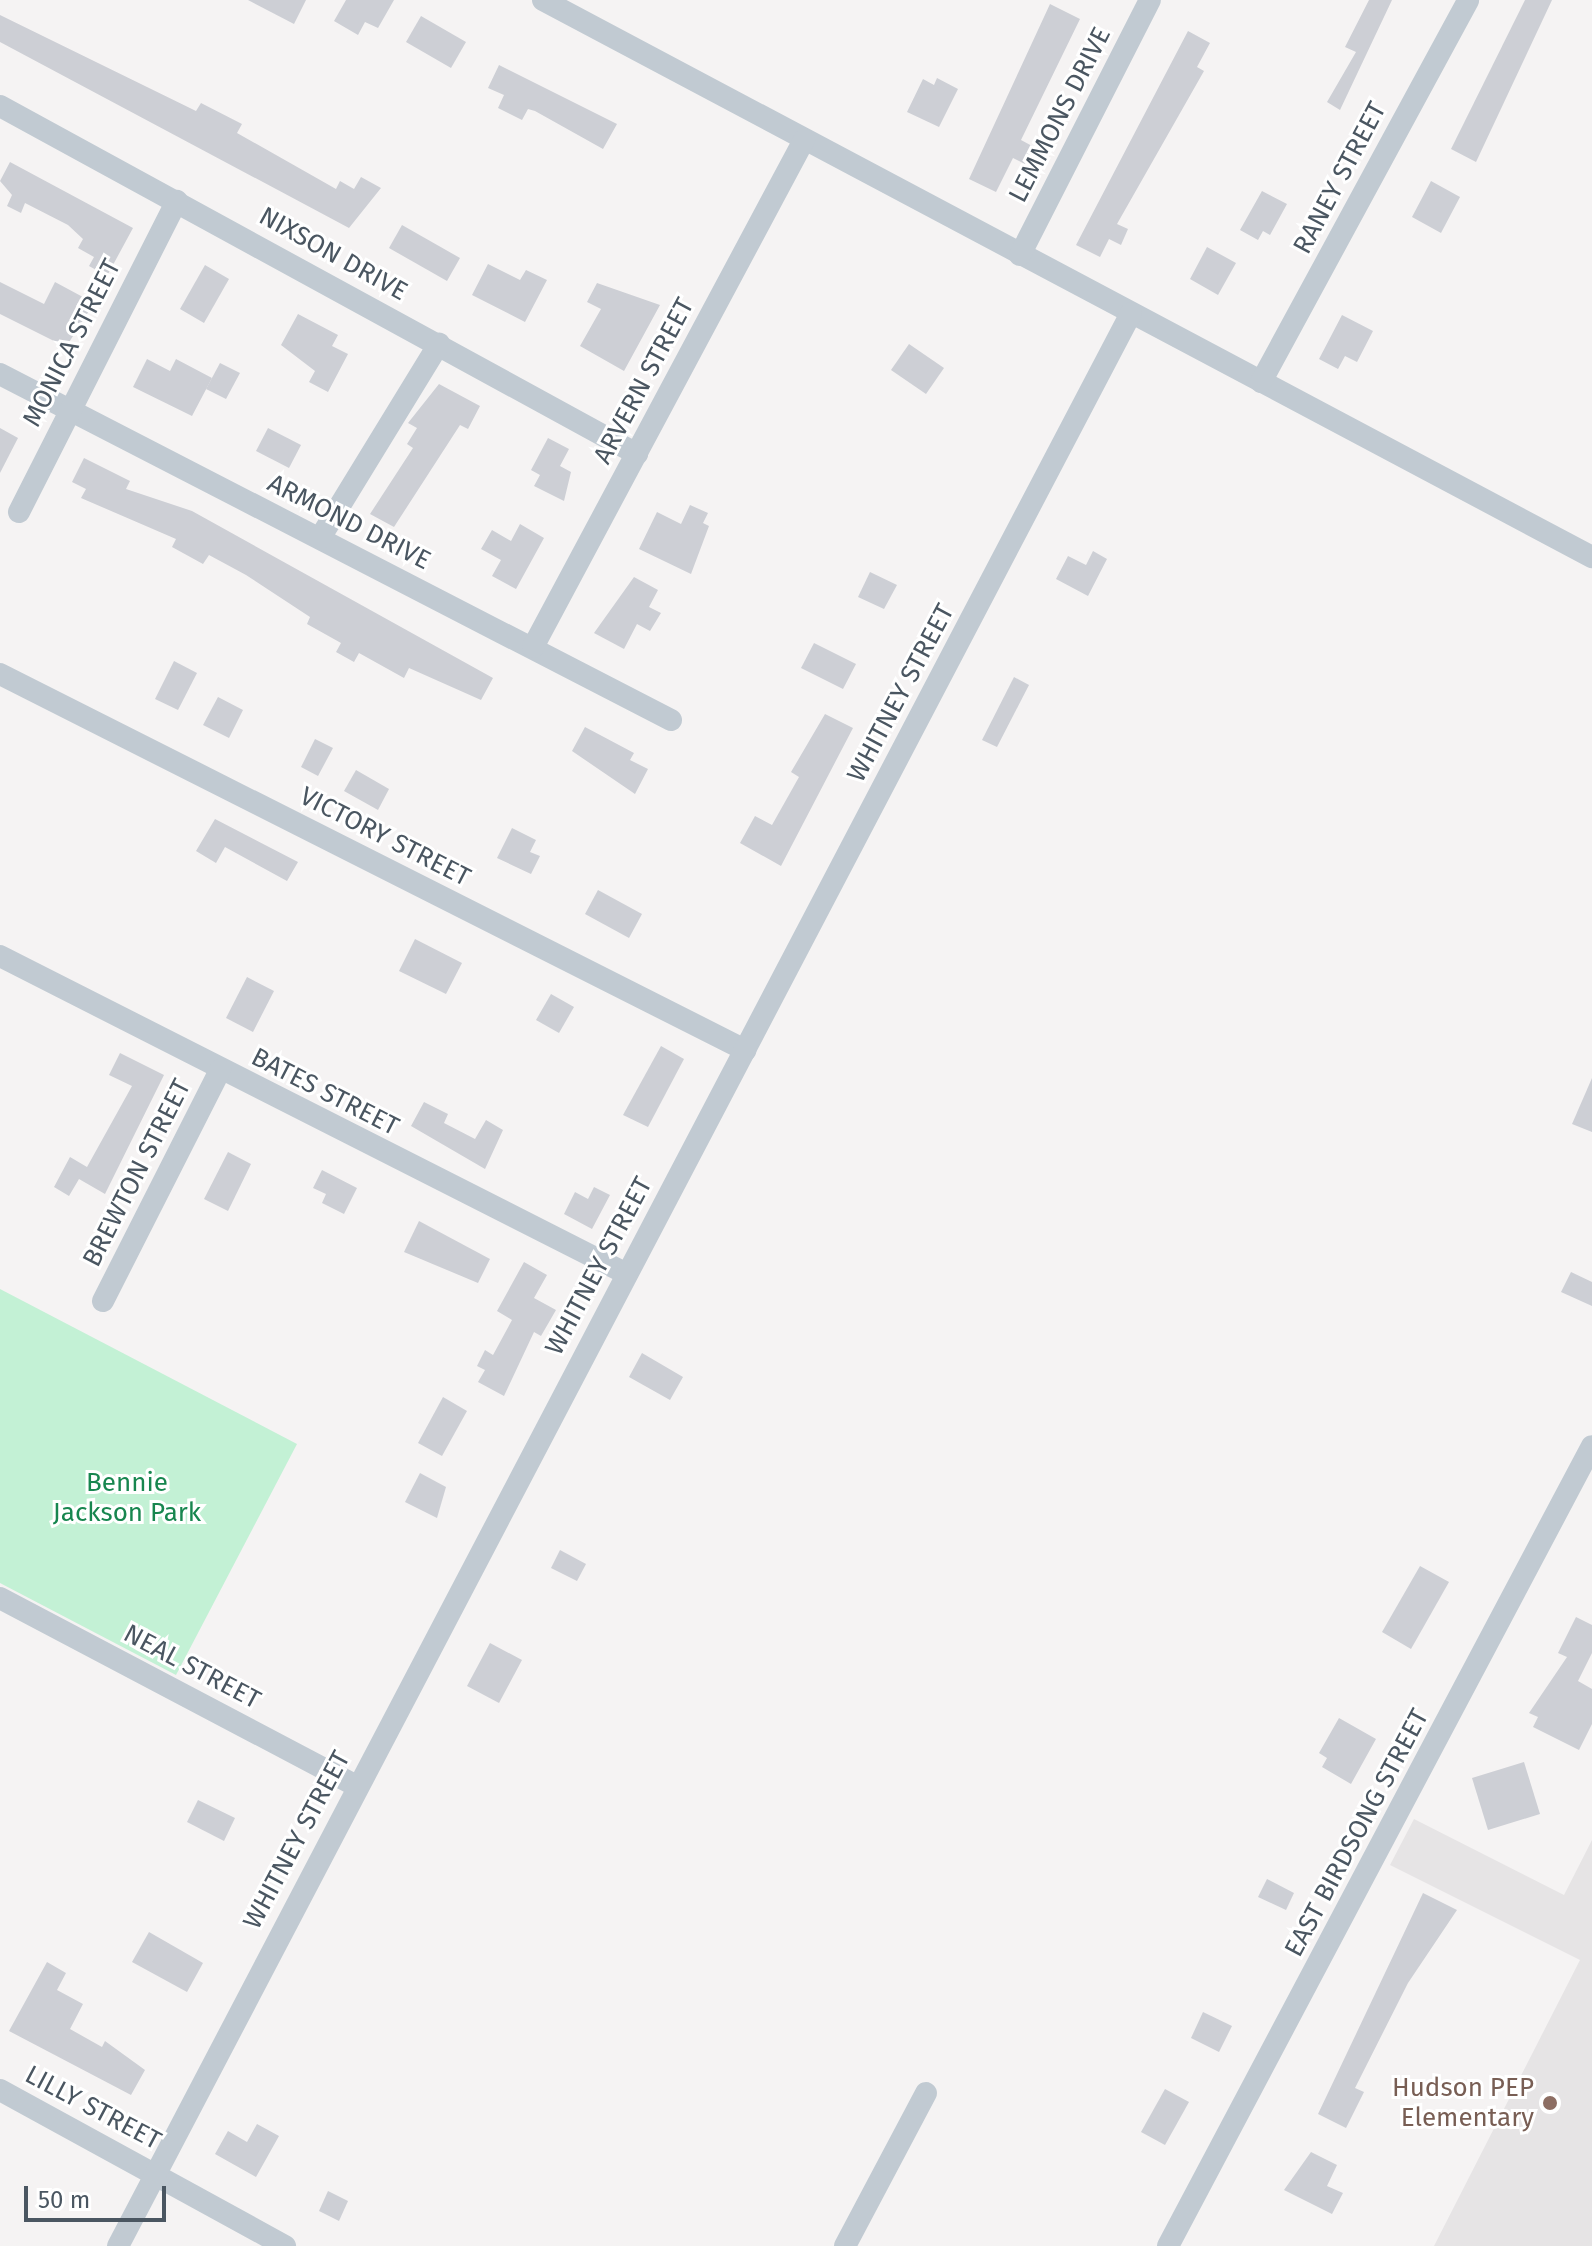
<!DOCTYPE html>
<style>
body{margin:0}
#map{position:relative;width:1592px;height:2246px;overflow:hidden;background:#f5f3f3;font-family:"Fira Sans",sans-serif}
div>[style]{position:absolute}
.education>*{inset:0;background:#e6e4e5}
.green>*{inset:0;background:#c3f1d5}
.building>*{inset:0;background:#cdcfd5}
.minor>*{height:22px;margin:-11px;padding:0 11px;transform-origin:11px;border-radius:11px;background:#c1cad2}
.dots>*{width:22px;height:22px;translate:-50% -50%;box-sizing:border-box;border:4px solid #fff;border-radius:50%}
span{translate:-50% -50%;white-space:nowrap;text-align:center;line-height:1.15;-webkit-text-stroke:6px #fff;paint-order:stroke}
.street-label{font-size:26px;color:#4a5661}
.park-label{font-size:26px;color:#17864f}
.education-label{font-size:26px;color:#785e54}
.right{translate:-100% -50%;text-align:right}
.scale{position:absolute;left:24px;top:2186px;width:142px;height:36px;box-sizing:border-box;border:4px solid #4a5661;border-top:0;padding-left:10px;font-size:24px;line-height:28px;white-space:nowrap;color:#4a5661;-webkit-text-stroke:6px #fff;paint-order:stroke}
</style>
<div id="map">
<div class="education">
<i style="clip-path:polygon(1414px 1819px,1564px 1895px,1592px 1840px,1592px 2246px,1434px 2246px,1580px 1960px,1390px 1865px)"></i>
</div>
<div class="green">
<i style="clip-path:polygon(0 1289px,297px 1444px,176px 1675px,0 1583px)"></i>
</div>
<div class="building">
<i style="clip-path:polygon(248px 0,306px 0,294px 24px)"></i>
<i style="clip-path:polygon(346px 0,394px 0,378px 28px,365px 22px,358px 35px,334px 21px)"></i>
<i style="clip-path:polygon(1369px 0,1392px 0,1340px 110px,1327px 102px,1356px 52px,1345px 47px)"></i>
<i style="clip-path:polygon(1525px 0,1552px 0,1476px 162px,1451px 149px)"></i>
<i style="clip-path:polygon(1050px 4px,1080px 19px,1021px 140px,1034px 147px,1025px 164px,1013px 158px,996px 192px,969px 179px)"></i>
<i style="clip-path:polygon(0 15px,196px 111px,201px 103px,242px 124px,237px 133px,336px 189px,340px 181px,354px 189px,361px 177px,381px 188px,349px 228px,0 42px)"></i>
<i style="clip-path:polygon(421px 16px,466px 42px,451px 68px,406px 42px)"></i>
<i style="clip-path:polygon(1188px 31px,1210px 43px,1197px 67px,1204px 71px,1117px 224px,1128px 229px,1121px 245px,1109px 239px,1100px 257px,1076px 245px)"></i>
<i style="clip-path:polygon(499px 65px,617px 124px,603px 149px,535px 111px,528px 109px,522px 120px,498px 108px,504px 95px,488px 88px)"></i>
<i style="clip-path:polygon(937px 78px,958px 89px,939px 127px,907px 112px,923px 79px,934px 85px)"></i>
<i style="clip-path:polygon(10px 162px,133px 228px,107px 276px,89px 266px,94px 257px,78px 248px,83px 239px,68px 225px,25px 203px,21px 213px,7px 206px,12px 195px,0 181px)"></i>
<i style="clip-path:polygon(1431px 181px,1460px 197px,1441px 233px,1412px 217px)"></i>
<i style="clip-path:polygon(1262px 191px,1287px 204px,1270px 235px,1263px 231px,1258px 240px,1240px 230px)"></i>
<i style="clip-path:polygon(402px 225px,460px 258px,447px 281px,389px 248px)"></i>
<i style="clip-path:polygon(1207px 247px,1236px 263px,1218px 295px,1190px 279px)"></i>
<i style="clip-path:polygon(488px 264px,520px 280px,526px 270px,547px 280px,525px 322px,472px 295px)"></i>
<i style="clip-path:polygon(205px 265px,229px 279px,204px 323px,180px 309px)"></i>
<i style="clip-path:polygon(0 282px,44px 304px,55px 282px,94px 303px,66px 347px,0 314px)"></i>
<i style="clip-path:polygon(597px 283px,660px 305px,624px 371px,580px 346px,601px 309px,587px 302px)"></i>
<i style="clip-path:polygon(298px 314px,338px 335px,332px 346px,348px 354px,328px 392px,309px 382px,315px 371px,281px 345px)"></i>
<i style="clip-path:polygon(1342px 315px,1373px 331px,1357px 362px,1345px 356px,1338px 369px,1319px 359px)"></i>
<i style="clip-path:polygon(909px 344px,944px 368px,926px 394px,891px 370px)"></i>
<i style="clip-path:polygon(147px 359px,170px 371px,176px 359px,212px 378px,192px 416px,133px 387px)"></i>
<i style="clip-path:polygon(220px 363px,240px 373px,226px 399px,206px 389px)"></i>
<i style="clip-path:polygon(439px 384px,480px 406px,468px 429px,460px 425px,394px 527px,370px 514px,413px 448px,407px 444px,417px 428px,408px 423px)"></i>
<i style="clip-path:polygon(0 428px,18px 438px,0 473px)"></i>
<i style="clip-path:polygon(268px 428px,301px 445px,289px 468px,256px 451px)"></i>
<i style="clip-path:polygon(548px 438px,569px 449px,560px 466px,571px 472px,564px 501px,534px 486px,540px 475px,531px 470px)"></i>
<i style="clip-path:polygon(84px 458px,130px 481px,126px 489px,192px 511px,493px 678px,481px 700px,409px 668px,404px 678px,359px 653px,354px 662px,336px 652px,341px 643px,307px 624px,310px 617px,246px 575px,209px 555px,203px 564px,172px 547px,176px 539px,81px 498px,86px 489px,72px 482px)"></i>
<i style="clip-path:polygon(690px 505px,708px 513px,703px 523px,709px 526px,691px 574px,639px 549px,657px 512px,681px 524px)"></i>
<i style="clip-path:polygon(520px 524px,544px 538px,516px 589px,492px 576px,501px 560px,481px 549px,492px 530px,511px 541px)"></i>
<i style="clip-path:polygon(1093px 551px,1107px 559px,1088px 596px,1056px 579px,1068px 556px,1086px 565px)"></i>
<i style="clip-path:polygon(870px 572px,897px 585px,884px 609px,858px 597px)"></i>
<i style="clip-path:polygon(634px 577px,658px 590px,649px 607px,661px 613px,650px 631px,637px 624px,624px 649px,594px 633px)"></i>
<i style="clip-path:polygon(814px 643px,856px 664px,843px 689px,801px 668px)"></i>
<i style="clip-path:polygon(174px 661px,197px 673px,178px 710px,155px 699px)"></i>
<i style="clip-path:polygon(1014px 677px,1029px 685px,997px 747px,982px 740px)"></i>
<i style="clip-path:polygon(218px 697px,243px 710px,229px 738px,203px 725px)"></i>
<i style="clip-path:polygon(825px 714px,853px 728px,781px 866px,740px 843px,755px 816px,772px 825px,799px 777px,791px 772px)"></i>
<i style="clip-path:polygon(585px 727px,634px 753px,630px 760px,648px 769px,635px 794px,572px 751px)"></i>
<i style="clip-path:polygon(315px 739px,333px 748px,318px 776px,301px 767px)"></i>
<i style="clip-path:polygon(356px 770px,389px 789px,378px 810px,344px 791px)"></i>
<i style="clip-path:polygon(215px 819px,298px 862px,287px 881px,225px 847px,216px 863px,196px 851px)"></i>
<i style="clip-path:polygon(512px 828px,536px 840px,530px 852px,540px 856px,531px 874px,497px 858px)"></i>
<i style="clip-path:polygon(598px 890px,642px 914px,629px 938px,585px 914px)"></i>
<i style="clip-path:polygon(415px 939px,462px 963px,446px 994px,399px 971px)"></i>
<i style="clip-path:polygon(247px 977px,274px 991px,253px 1032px,226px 1018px)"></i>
<i style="clip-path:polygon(551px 994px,574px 1007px,559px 1033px,536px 1020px)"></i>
<i style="clip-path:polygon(661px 1046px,684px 1059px,648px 1127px,623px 1115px)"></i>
<i style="clip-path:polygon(120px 1053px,164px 1075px,105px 1194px,79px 1179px,69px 1196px,54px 1187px,70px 1157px,87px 1167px,132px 1086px,109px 1075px)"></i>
<i style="clip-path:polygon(1592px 1078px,1592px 1132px,1572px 1124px)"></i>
<i style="clip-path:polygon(424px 1102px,448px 1114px,444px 1123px,475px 1139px,486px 1120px,503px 1130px,485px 1169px,411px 1126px)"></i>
<i style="clip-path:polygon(228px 1152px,251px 1164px,228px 1211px,204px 1199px)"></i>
<i style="clip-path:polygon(322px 1170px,357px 1188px,344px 1214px,322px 1203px,326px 1194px,313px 1188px)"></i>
<i style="clip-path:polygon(594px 1187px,610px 1195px,592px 1229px,564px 1214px,575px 1192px,588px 1199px)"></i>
<i style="clip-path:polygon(419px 1221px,490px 1259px,478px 1283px,404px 1252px)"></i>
<i style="clip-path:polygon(524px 1262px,547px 1275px,534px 1298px,556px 1310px,541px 1336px,534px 1332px,504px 1396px,478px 1382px,485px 1370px,477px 1366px,485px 1350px,493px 1355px,512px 1320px,497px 1311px)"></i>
<i style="clip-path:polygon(1571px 1272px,1592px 1282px,1592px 1306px,1561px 1292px)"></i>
<i style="clip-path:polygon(642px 1353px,683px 1377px,670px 1400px,629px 1377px)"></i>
<i style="clip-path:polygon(443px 1397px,467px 1411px,442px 1456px,418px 1443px)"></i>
<i style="clip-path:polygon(420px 1473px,446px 1487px,437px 1518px,405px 1502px)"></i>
<i style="clip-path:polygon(560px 1550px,586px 1564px,577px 1581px,551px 1568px)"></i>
<i style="clip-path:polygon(1420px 1566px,1449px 1582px,1411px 1649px,1382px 1632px)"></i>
<i style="clip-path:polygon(1576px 1617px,1592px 1625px,1592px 1653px,1578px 1681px,1592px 1689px,1592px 1724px,1579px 1750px,1533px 1727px,1538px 1717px,1529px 1713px,1567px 1657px,1558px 1653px)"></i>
<i style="clip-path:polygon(490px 1643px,522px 1660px,499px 1703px,467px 1686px)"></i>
<i style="clip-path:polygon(1339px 1718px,1376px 1739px,1351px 1784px,1322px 1767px,1327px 1758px,1319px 1753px)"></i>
<i style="clip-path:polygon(1524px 1762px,1540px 1814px,1488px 1830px,1472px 1778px)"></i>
<i style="clip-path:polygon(198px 1800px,235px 1818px,224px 1841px,187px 1822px)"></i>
<i style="clip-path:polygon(1267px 1879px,1294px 1893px,1286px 1910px,1258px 1897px)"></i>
<i style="clip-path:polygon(1423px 1893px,1457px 1910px,1408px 1983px,1355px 2088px,1364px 2092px,1346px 2128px,1318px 2114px)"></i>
<i style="clip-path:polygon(149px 1932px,203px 1963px,187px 1992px,132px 1962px)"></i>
<i style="clip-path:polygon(47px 1962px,66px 1973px,57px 1990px,83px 2004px,70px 2029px,102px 2047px,105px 2041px,145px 2070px,131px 2095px,9px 2031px)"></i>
<i style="clip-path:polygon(1203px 2012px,1232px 2026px,1219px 2052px,1191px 2038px)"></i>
<i style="clip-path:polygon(1165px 2089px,1189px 2102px,1165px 2145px,1141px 2132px)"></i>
<i style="clip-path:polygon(257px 2124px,279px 2136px,256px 2177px,215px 2154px,228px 2131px,247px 2142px)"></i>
<i style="clip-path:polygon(1311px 2152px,1337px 2165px,1327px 2186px,1343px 2193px,1332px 2214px,1284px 2190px)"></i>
<i style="clip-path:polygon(328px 2191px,348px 2201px,339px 2221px,319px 2211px)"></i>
</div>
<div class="minor">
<i style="left:543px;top:0;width:1188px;rotate:27.97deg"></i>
<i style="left:0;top:106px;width:726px;rotate:28.65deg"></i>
<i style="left:1020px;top:255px;width:286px;rotate:-63deg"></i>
<i style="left:0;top:374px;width:755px;rotate:27.28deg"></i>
<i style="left:1261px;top:382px;width:434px;rotate:-61.5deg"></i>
<i style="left:19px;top:512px;width:349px;rotate:-63.1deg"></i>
<i style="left:320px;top:538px;width:228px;rotate:-58.5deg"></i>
<i style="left:533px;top:647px;width:575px;rotate:-61.87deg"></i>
<i style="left:0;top:674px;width:835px;rotate:26.78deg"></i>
<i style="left:0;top:956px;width:703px;rotate:26.89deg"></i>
<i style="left:103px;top:1301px;width:259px;rotate:-63.1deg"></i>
<i style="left:0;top:1598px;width:403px;rotate:27.8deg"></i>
<i style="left:0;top:2090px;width:325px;rotate:28.7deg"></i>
<i style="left:118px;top:2246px;width:2182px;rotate:-62.34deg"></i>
<i style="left:845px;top:2246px;width:173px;rotate:-62.1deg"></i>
<i style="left:1168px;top:2246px;width:905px;rotate:-62.08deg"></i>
</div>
<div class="dots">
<i style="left:1550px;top:2103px;background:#8d6e63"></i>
</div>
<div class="street-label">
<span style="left:1060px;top:115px;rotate:-63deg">LEMMONS DRIVE</span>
<span style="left:1340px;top:178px;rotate:-62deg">RANEY STREET</span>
<span style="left:333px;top:254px;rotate:29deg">NIXSON DRIVE</span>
<span style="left:72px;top:343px;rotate:-63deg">MONICA STREET</span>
<span style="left:644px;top:381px;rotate:-62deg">ARVERN STREET</span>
<span style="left:349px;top:522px;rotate:27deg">ARMOND DRIVE</span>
<span style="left:901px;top:693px;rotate:-62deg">WHITNEY STREET</span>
<span style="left:385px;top:837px;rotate:27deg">VICTORY STREET</span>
<span style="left:325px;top:1092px;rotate:27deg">BATES STREET</span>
<span style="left:137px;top:1173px;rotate:-63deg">BREWTON STREET</span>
<span style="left:599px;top:1266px;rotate:-62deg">WHITNEY STREET</span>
<span style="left:192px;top:1667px;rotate:28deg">NEAL STREET</span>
<span style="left:1357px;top:1833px;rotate:-62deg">EAST BIRDSONG STREET</span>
<span style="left:297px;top:1840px;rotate:-62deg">WHITNEY STREET</span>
<span style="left:93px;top:2108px;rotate:28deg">LILLY STREET</span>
</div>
<div class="park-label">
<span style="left:127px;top:1498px">Bennie<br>Jackson Park</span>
</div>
<div class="education-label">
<span class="right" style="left:1534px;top:2103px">Hudson PEP<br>Elementary</span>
</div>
<div class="scale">50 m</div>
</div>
